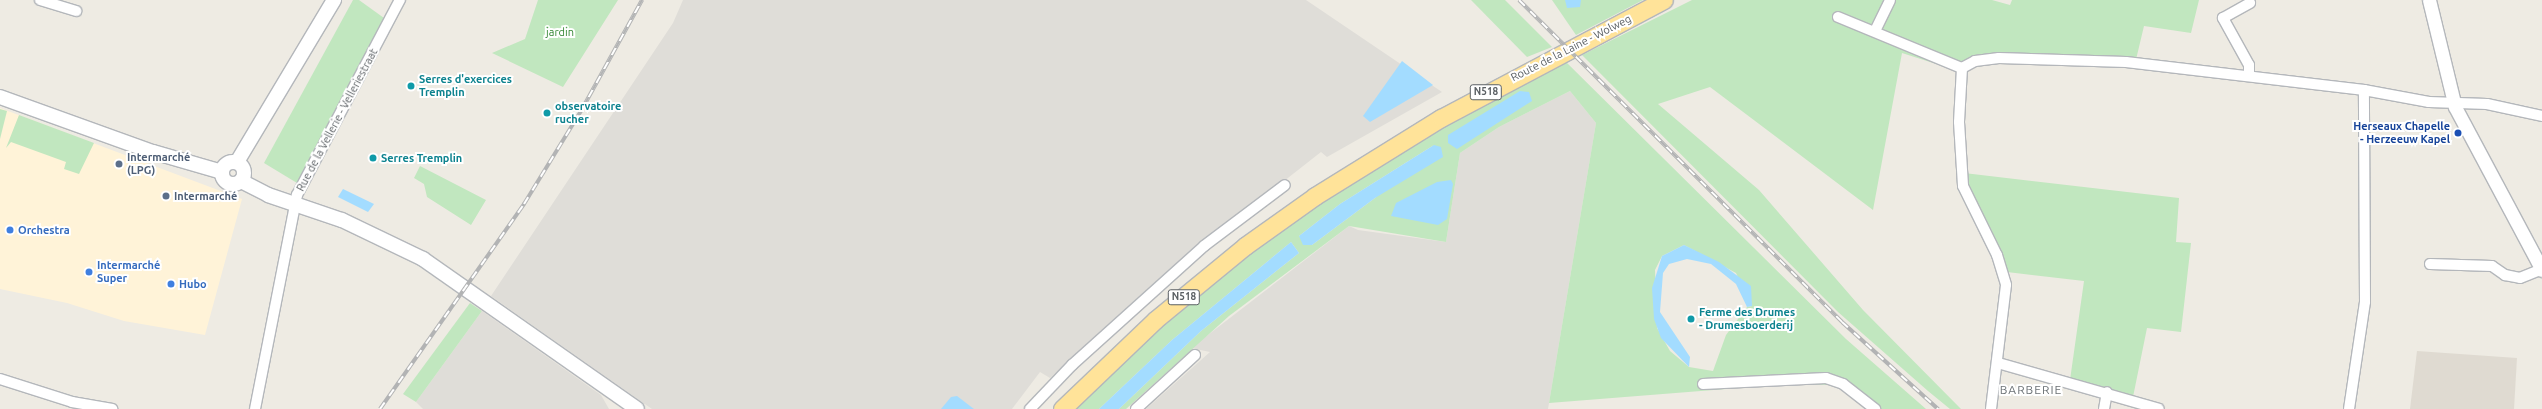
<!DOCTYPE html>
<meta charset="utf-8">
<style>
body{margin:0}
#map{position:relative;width:2542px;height:409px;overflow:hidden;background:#eeebe3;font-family:Ubuntu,sans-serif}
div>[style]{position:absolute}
.commercial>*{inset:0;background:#fff3d8}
.industrial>*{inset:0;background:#dfddd8}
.education>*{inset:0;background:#dfdad1}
.green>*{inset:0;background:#c1e7bf}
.water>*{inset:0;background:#a3dcff}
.roads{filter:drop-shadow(1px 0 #b4b7bb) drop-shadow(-1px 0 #b4b7bb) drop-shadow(0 1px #b4b7bb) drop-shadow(0 -1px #b4b7bb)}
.minor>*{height:10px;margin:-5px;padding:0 5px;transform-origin:5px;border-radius:5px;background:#fff}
.tertiary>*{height:13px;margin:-6.5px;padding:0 6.5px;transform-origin:6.5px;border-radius:6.5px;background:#fff}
.secondary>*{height:14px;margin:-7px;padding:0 7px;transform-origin:7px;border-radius:7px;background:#fff}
.secondary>.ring{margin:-7px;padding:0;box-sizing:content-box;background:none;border:14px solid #fff;border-radius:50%}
.trunk>*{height:17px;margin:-8.5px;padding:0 8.5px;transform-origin:8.5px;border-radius:8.5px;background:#ffe399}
.rail>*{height:4px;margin-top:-2px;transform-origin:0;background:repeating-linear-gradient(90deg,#fff 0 8px,#b2b3b4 0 16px);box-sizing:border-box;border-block:1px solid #b2b3b4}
.dots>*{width:11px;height:11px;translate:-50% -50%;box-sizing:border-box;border:2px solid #fff;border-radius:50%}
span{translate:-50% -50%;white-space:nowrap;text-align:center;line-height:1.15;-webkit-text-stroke:4px #fff;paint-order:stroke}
.shield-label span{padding:1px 3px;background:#fff;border:1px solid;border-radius:3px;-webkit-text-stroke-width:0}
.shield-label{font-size:10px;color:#5b6064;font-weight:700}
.park-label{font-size:11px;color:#338532}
.street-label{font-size:11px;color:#5b6064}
.culture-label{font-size:11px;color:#0d838f;font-weight:700}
.left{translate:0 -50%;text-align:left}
.transit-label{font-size:11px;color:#164399;font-weight:700}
.right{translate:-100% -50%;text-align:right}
.service-label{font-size:11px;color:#4e5e75;font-weight:700}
.shop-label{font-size:11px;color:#366cbe;font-weight:700}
.neighbourhood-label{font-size:12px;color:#6c7276;letter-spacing:1px}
</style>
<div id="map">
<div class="commercial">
<i style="clip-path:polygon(0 108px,242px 199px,205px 335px,124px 321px,67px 303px,0 289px)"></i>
</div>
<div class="industrial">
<i style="clip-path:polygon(683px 0,1306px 0,1442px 92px,1327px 157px,1321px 152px,1163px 276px,1050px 378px,1040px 372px,1012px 409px,652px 409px,491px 296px,673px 23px)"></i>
<i style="clip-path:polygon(1570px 91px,1596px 123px,1548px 409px,1146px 409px,1210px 352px,1191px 348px,1349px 226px,1358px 230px,1446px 242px,1460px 153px,1499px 127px)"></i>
<i style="clip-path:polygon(482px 311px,601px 395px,609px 409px,423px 409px,416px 402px)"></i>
</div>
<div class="education">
<i style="clip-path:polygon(2417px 351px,2517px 358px,2514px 409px,2410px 409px)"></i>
</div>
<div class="green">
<i style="clip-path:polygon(353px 0,359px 0,384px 18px,297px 183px,264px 163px)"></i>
<i style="clip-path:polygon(538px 0,618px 0,563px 87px,492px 53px,525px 39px)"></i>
<i style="clip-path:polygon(1471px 0,1505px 0,1552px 47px,1527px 57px)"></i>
<i style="clip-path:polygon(1552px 0,1643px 0,1576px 35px)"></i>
<i style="clip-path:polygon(1692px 0,1992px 0,2010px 5px,2012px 0,2199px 0,2191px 33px,2144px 26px,2134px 68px,2018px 61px,1955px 70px,1902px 53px,1873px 210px,1710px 87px,1658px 104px,1759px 190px,1863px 310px,1961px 409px,1950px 409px,1928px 391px,1838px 312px,1582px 55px)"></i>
<i style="clip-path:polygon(evenodd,1565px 61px,1846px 339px,1926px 409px,1868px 409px,1850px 393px,1830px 385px,1788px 384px,1549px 403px,1596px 123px,1570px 91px,1499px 127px,1460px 153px,1446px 242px,1349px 226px,1229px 316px,1126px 409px,1119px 409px,1201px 331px,1299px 253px,1291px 242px,1172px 340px,1099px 409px,1071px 409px,1214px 280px,1286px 225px,1401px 148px,1565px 61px,1434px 145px,1375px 198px,1312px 245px,1299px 236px,1340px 204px,1434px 145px,1565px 61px,1684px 245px,1736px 273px,1752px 306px,1747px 307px,1726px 335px,1713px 371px,1689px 367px,1670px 351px,1657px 328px,1655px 270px,1662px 256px,1684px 245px)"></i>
<i style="clip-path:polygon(0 109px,7px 111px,0 139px)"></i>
<i style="clip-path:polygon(19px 115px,94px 143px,79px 174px,64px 169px,66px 162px,11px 142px,6px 148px)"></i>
<i style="clip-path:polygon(420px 166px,486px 200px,471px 225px,427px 197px,424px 184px,414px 178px)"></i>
<i style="clip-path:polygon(1964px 173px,2179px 198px,2176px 242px,2191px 243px,2181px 332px,2147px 328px,2133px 397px,2070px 380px,2084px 281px,2007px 272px,1964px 183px)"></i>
<i style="clip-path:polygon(470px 303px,482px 311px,416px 402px,403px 394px)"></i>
</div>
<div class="water">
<i style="clip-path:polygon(1565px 0,1581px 0,1580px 7px,1567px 8px)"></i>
<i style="clip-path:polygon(1402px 61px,1433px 85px,1370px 122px,1363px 116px)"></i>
<i style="clip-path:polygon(1520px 91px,1529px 92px,1532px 101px,1457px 149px,1448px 143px,1448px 135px)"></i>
<i style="clip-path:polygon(1434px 145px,1441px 147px,1443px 157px,1375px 198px,1312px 245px,1303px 245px,1299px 236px,1340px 204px)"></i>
<i style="clip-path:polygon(1451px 180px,1453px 184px,1447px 219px,1438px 225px,1391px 216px,1396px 203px,1437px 182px)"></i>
<i style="clip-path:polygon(343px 189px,374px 204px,368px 212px,338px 197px)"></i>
<i style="clip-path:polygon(1291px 242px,1299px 253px,1201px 331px,1119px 409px,1099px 409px,1172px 340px)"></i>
<i style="clip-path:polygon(1684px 245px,1719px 262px,1751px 286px,1752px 306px,1747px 307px,1736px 284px,1711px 264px,1687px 259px,1669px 264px,1663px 273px,1660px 312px,1690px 357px,1689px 367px,1661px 338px,1654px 319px,1652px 288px,1662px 256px)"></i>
<i style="clip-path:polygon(957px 396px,974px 409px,941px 409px,951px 397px)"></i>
</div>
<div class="roads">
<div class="minor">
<i style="left:40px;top:0;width:38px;rotate:17deg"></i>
<i style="left:1838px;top:17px;width:134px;rotate:22.4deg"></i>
<i style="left:1962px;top:68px;width:15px;rotate:-28deg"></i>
<i style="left:1975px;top:61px;width:24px;rotate:-7deg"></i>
<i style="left:1999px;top:58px;width:127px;rotate:1.8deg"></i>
<i style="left:2126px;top:62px;width:240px;rotate:6.7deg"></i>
<i style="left:2364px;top:90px;width:66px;rotate:10.5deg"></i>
<i style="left:2429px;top:102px;width:58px;rotate:2deg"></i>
<i style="left:2487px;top:104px;width:56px;rotate:12.3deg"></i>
<i style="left:1875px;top:31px;width:34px;rotate:-64deg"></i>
<i style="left:1962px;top:68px;width:54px;rotate:93.2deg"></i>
<i style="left:1959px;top:122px;width:64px;rotate:86.4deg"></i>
<i style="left:1963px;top:186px;width:77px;rotate:63.8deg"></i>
<i style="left:1997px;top:255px;width:31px;rotate:73deg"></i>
<i style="left:2006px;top:285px;width:125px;rotate:96.9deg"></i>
<i style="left:2249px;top:75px;width:10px;rotate:-90deg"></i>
<i style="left:2249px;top:65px;width:54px;rotate:-119deg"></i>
<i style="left:2223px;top:18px;width:31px;rotate:-29deg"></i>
<i style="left:2430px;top:264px;width:62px;rotate:1.8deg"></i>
<i style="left:2492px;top:266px;width:16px;rotate:35deg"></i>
<i style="left:2505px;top:275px;width:15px;rotate:11deg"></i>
<i style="left:2520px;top:278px;width:24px;rotate:-22deg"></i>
<i style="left:1998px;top:363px;width:167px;rotate:15.9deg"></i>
<i style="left:0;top:379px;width:76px;rotate:17.7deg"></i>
<i style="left:72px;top:402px;width:41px;rotate:9.9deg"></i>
<i style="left:1703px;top:384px;width:123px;rotate:-2.8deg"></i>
<i style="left:1826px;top:378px;width:18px;rotate:19deg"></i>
<i style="left:1843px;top:384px;width:41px;rotate:38deg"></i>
<i style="left:255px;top:409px;width:218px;rotate:-78.9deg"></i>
<i style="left:297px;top:195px;width:221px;rotate:-62.2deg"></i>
<i style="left:1030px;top:409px;width:61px;rotate:-46.3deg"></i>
<i style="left:1072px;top:365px;width:178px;rotate:-42deg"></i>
<i style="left:1204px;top:246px;width:101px;rotate:-37deg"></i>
<i style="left:1136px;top:409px;width:80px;rotate:-42.5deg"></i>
<i style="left:2104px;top:409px;width:17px;rotate:-80deg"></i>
<i style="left:2349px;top:409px;width:108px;rotate:-81.5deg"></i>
<i style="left:2365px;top:302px;width:212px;rotate:-90.3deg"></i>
</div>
<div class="tertiary">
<i style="left:2429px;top:0;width:110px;rotate:76.3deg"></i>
<i style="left:2455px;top:107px;width:185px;rotate:61.9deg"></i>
</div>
<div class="secondary">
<i style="left:0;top:97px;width:163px;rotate:19.8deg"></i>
<i style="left:153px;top:152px;width:72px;rotate:16.2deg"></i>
<i class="ring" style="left:222px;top:162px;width:8px;height:8px"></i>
<i style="left:237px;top:162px;width:189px;rotate:-59.1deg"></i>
<i style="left:241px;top:181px;width:30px;rotate:27deg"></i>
<i style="left:268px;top:195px;width:78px;rotate:18.7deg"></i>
<i style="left:342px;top:220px;width:90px;rotate:25.7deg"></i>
<i style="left:423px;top:259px;width:261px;rotate:35deg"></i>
</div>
<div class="trunk">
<i style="left:1062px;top:409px;width:129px;rotate:-43.7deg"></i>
<i style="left:1155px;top:320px;width:117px;rotate:-39.4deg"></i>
<i style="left:1245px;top:246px;width:86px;rotate:-35.5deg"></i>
<i style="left:1315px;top:196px;width:148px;rotate:-31.8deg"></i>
<i style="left:1441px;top:118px;width:252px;rotate:-27.9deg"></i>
</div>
</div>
<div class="rail">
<i style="left:1519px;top:0;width:456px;rotate:44.9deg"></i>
<i style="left:1842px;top:322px;width:130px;rotate:42.2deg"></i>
<i style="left:380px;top:409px;width:251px;rotate:-54.9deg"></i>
<i style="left:524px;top:204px;width:109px;rotate:-58.5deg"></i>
<i style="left:581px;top:111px;width:127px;rotate:-61.2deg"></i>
</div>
<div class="dots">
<i style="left:411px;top:86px;background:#0f9aa8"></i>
<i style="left:547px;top:113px;background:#0f9aa8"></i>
<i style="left:2458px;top:133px;background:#1a4fb4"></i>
<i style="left:373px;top:158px;background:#0f9aa8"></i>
<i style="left:119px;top:164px;background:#5c6f8a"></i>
<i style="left:166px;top:196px;background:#5c6f8a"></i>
<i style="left:10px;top:230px;background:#3f7fe0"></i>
<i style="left:89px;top:272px;background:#3f7fe0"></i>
<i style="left:171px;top:284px;background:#3f7fe0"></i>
<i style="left:1691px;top:319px;background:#0f9aa8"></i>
</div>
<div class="shield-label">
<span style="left:1486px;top:92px">N518</span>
<span style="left:1184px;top:297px">N518</span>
</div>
<div class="park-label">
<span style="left:560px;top:32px">jardin</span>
</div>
<div class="street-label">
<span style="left:1571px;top:48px;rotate:-27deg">Route de la Laine - Wolweg</span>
<span style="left:337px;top:120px;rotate:-62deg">Rue de la Vellerie - Velleriestraat</span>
</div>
<div class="culture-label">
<span class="left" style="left:419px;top:86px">Serres d'exercices<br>Tremplin</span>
<span class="left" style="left:555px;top:113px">observatoire<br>rucher</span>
<span class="left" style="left:381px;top:158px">Serres Tremplin</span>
<span class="left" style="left:1699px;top:319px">Ferme des Drumes<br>- Drumesboerderij</span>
</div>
<div class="transit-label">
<span class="right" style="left:2450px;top:133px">Herseaux Chapelle<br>- Herzeeuw Kapel</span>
</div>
<div class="service-label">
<span class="left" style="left:127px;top:164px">Intermarché<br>(LPG)</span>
<span class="left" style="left:174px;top:196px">Intermarché</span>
</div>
<div class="shop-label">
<span class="left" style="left:18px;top:230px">Orchestra</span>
<span class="left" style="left:97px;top:272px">Intermarché<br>Super</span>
<span class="left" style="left:179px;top:284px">Hubo</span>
</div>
<div class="neighbourhood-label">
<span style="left:2031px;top:390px">BARBERIE</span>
</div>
</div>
